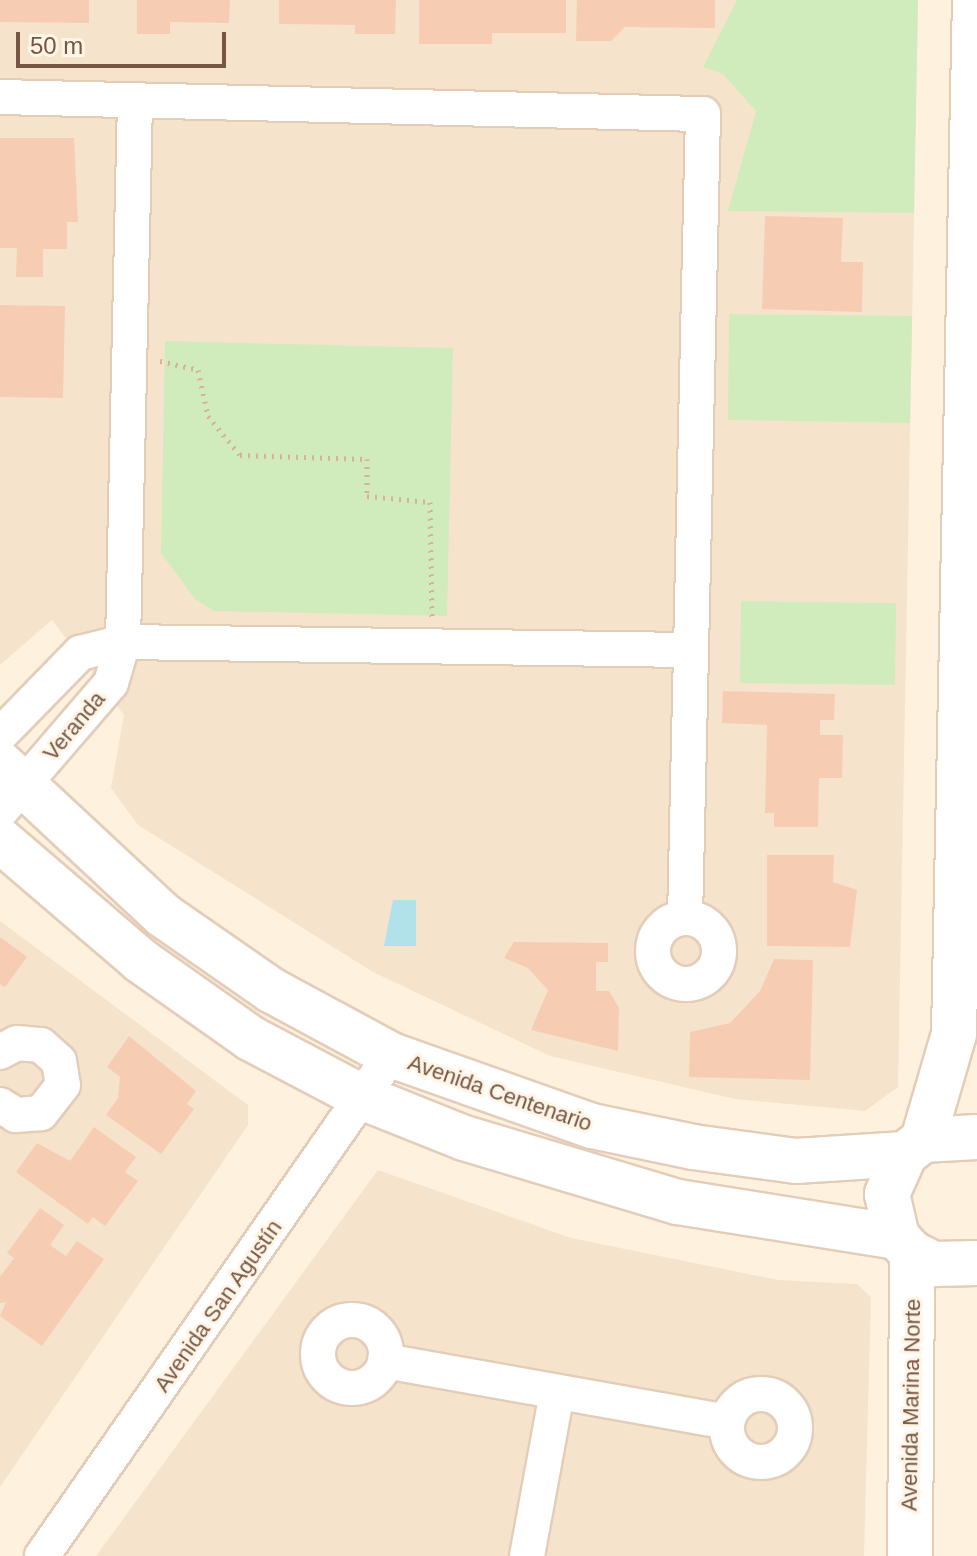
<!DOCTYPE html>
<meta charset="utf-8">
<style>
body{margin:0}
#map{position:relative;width:977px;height:1556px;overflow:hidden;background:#fef1de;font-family:Helvetica,sans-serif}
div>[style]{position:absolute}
.residential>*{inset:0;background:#f6e3cc}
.green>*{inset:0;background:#d0ecbc}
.water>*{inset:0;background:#b1e1e9}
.building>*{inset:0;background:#f6cdb3}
.path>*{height:5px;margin-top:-2.5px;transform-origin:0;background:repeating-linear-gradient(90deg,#dab097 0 2px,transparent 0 8px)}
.roads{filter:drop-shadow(2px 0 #e3cdb9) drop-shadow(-2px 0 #e3cdb9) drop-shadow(0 2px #e3cdb9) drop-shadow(0 -2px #e3cdb9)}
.street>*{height:34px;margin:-17px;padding:0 17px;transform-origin:17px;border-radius:17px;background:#fff}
.street>.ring{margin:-17px;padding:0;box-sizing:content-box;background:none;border:34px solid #fff;border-radius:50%}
.secondary>*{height:44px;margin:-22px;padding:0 22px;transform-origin:22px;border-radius:22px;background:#fff}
span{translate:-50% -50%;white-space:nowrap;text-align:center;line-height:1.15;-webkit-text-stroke:6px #fff5e6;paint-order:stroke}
.street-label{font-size:22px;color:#765644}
.scale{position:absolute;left:16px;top:32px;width:210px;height:36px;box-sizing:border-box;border:4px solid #765644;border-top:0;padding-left:10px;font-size:24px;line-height:28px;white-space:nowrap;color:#765644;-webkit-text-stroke:6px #fff5e6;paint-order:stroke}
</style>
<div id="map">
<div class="residential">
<i style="clip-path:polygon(0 0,918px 0,898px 1087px,865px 1111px,735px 1099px,550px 1056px,373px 972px,138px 825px,111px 788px,124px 715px,52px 620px,0 665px)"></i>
<i style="clip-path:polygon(0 921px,248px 1105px,248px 1125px,0 1487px)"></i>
<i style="clip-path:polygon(378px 1170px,571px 1238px,778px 1280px,857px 1284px,871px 1297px,864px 1556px,96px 1556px)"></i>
</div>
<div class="green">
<i style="clip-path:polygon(737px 0,918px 0,914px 213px,728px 211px,756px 111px,723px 74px,703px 67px)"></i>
<i style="clip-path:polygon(729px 314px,912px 316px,910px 423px,728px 420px)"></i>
<i style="clip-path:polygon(165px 341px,453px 348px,447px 616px,214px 611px,195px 599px,161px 553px)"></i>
<i style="clip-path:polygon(741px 601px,896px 603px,895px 685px,740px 683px)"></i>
</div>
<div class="water">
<i style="clip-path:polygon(393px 900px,416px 900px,416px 946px,384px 946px)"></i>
</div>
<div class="building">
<i style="clip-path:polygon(0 0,89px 0,89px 23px,0 22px)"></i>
<i style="clip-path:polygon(137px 0,230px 0,229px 23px,170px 22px,170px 34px,137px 34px)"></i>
<i style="clip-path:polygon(279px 0,396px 0,395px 34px,355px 34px,355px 25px,279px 24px)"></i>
<i style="clip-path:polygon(419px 0,566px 0,566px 33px,492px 33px,492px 44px,419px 44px)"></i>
<i style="clip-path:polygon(577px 0,715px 0,715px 28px,625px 27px,611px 41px,576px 41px)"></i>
<i style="clip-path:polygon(0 138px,74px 138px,78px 222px,67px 222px,67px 249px,43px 249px,43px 277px,16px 277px,17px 248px,0 248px)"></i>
<i style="clip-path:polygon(765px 216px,843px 218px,841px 262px,863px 262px,862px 312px,762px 309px)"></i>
<i style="clip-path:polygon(0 305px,65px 306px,63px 398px,0 397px)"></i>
<i style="clip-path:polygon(723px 691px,835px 694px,834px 720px,820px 720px,820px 735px,843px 735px,842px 778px,819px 778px,818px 827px,774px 827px,774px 813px,765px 813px,767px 725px,722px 723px)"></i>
<i style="clip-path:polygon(767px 855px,834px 855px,833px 882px,857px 890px,850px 947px,767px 946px)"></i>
<i style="clip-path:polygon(0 937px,27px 957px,5px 987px,0 984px)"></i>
<i style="clip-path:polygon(514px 942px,608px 943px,608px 962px,596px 962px,596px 991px,609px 991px,619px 1008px,618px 1051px,531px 1030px,548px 990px,528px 968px,504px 958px)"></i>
<i style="clip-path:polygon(774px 959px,813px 960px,810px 1080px,689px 1077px,690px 1032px,730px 1023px,760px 991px)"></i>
<i style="clip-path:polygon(129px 1036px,196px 1091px,187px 1104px,194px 1109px,161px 1154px,106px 1115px,118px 1098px,120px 1077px,107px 1067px)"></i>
<i style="clip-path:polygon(94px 1127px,136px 1157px,125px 1172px,138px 1181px,105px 1226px,93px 1217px,88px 1224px,16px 1172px,37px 1143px,70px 1161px)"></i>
<i style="clip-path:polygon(40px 1208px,64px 1225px,50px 1245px,66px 1256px,77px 1241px,104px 1259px,42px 1346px,0 1316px,6px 1302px,0 1303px,0 1277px,14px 1258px,7px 1253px)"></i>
</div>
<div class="path">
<i style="left:160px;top:361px;width:39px;rotate:13deg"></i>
<i style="left:198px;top:370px;width:47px;rotate:77.7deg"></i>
<i style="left:208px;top:416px;width:50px;rotate:50.6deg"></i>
<i style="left:240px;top:455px;width:127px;rotate:1.8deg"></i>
<i style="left:367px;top:459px;width:37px;rotate:90deg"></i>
<i style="left:367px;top:496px;width:63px;rotate:5.4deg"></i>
<i style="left:430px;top:502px;width:117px;rotate:89deg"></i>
</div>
<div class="roads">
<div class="street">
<i style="left:0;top:97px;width:703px;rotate:1.39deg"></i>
<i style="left:703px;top:114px;width:804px;rotate:91.28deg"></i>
<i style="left:0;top:735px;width:115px;rotate:-45.7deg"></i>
<i style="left:80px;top:653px;width:44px;rotate:-14.3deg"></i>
<i style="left:123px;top:642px;width:568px;rotate:0.81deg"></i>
<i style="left:0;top:812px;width:170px;rotate:-49.3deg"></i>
<i style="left:111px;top:683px;width:43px;rotate:-73.7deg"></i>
<i style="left:123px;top:642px;width:541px;rotate:-88.73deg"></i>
<i class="ring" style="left:653px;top:918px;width:32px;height:32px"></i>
<i style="left:0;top:1052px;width:19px;rotate:-28deg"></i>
<i style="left:17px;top:1043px;width:24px;rotate:5deg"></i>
<i style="left:41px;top:1045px;width:24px;rotate:42deg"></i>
<i style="left:59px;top:1061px;width:24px;rotate:81deg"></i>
<i style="left:63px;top:1085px;width:36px;rotate:128deg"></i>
<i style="left:41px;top:1113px;width:25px;rotate:175deg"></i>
<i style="left:16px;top:1115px;width:19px;rotate:-148deg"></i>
<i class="ring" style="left:318px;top:1320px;width:34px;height:34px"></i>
<i style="left:385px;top:1361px;width:347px;rotate:10.1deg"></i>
<i class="ring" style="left:727px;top:1394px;width:34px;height:34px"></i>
<i style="left:42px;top:1556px;width:611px;rotate:-55.14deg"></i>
<i style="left:527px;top:1556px;width:166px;rotate:-79.6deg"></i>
</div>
<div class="secondary">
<i style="left:0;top:763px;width:223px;rotate:43deg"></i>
<i style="left:163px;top:915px;width:131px;rotate:34.8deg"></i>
<i style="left:271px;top:990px;width:136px;rotate:28.4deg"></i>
<i style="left:391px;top:1055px;width:213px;rotate:19.5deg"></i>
<i style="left:592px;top:1126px;width:103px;rotate:11.7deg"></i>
<i style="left:693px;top:1147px;width:104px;rotate:7.7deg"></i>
<i style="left:796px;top:1161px;width:109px;rotate:-3.7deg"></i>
<i style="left:0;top:840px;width:186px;rotate:40.6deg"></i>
<i style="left:141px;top:961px;width:133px;rotate:35.2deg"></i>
<i style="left:250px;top:1038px;width:129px;rotate:27.8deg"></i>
<i style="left:364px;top:1098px;width:108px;rotate:21.8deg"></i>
<i style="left:464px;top:1138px;width:223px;rotate:16.7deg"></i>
<i style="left:678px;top:1202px;width:222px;rotate:9.1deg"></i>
<i style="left:977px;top:1137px;width:54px;rotate:176.8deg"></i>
<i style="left:923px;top:1140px;width:23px;rotate:142deg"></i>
<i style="left:905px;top:1154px;width:44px;rotate:114.2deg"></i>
<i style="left:887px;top:1194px;width:44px;rotate:76.9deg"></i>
<i style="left:897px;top:1237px;width:22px;rotate:47deg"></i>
<i style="left:912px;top:1253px;width:25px;rotate:27deg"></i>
<i style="left:934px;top:1264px;width:43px;rotate:-1.3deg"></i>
<i style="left:923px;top:1140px;width:110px;rotate:-73.7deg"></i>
<i style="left:954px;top:1034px;width:1034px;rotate:-88.84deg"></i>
<i style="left:910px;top:1556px;width:303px;rotate:-89.6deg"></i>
</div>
</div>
<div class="street-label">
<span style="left:74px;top:726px;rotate:-50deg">Veranda</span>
<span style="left:500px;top:1093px;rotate:19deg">Avenida Centenario</span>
<span style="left:218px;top:1306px;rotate:-55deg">Avenida San Agustín</span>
<span style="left:911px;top:1405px;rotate:-89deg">Avenida Marina Norte</span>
</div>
<div class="scale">50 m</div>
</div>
